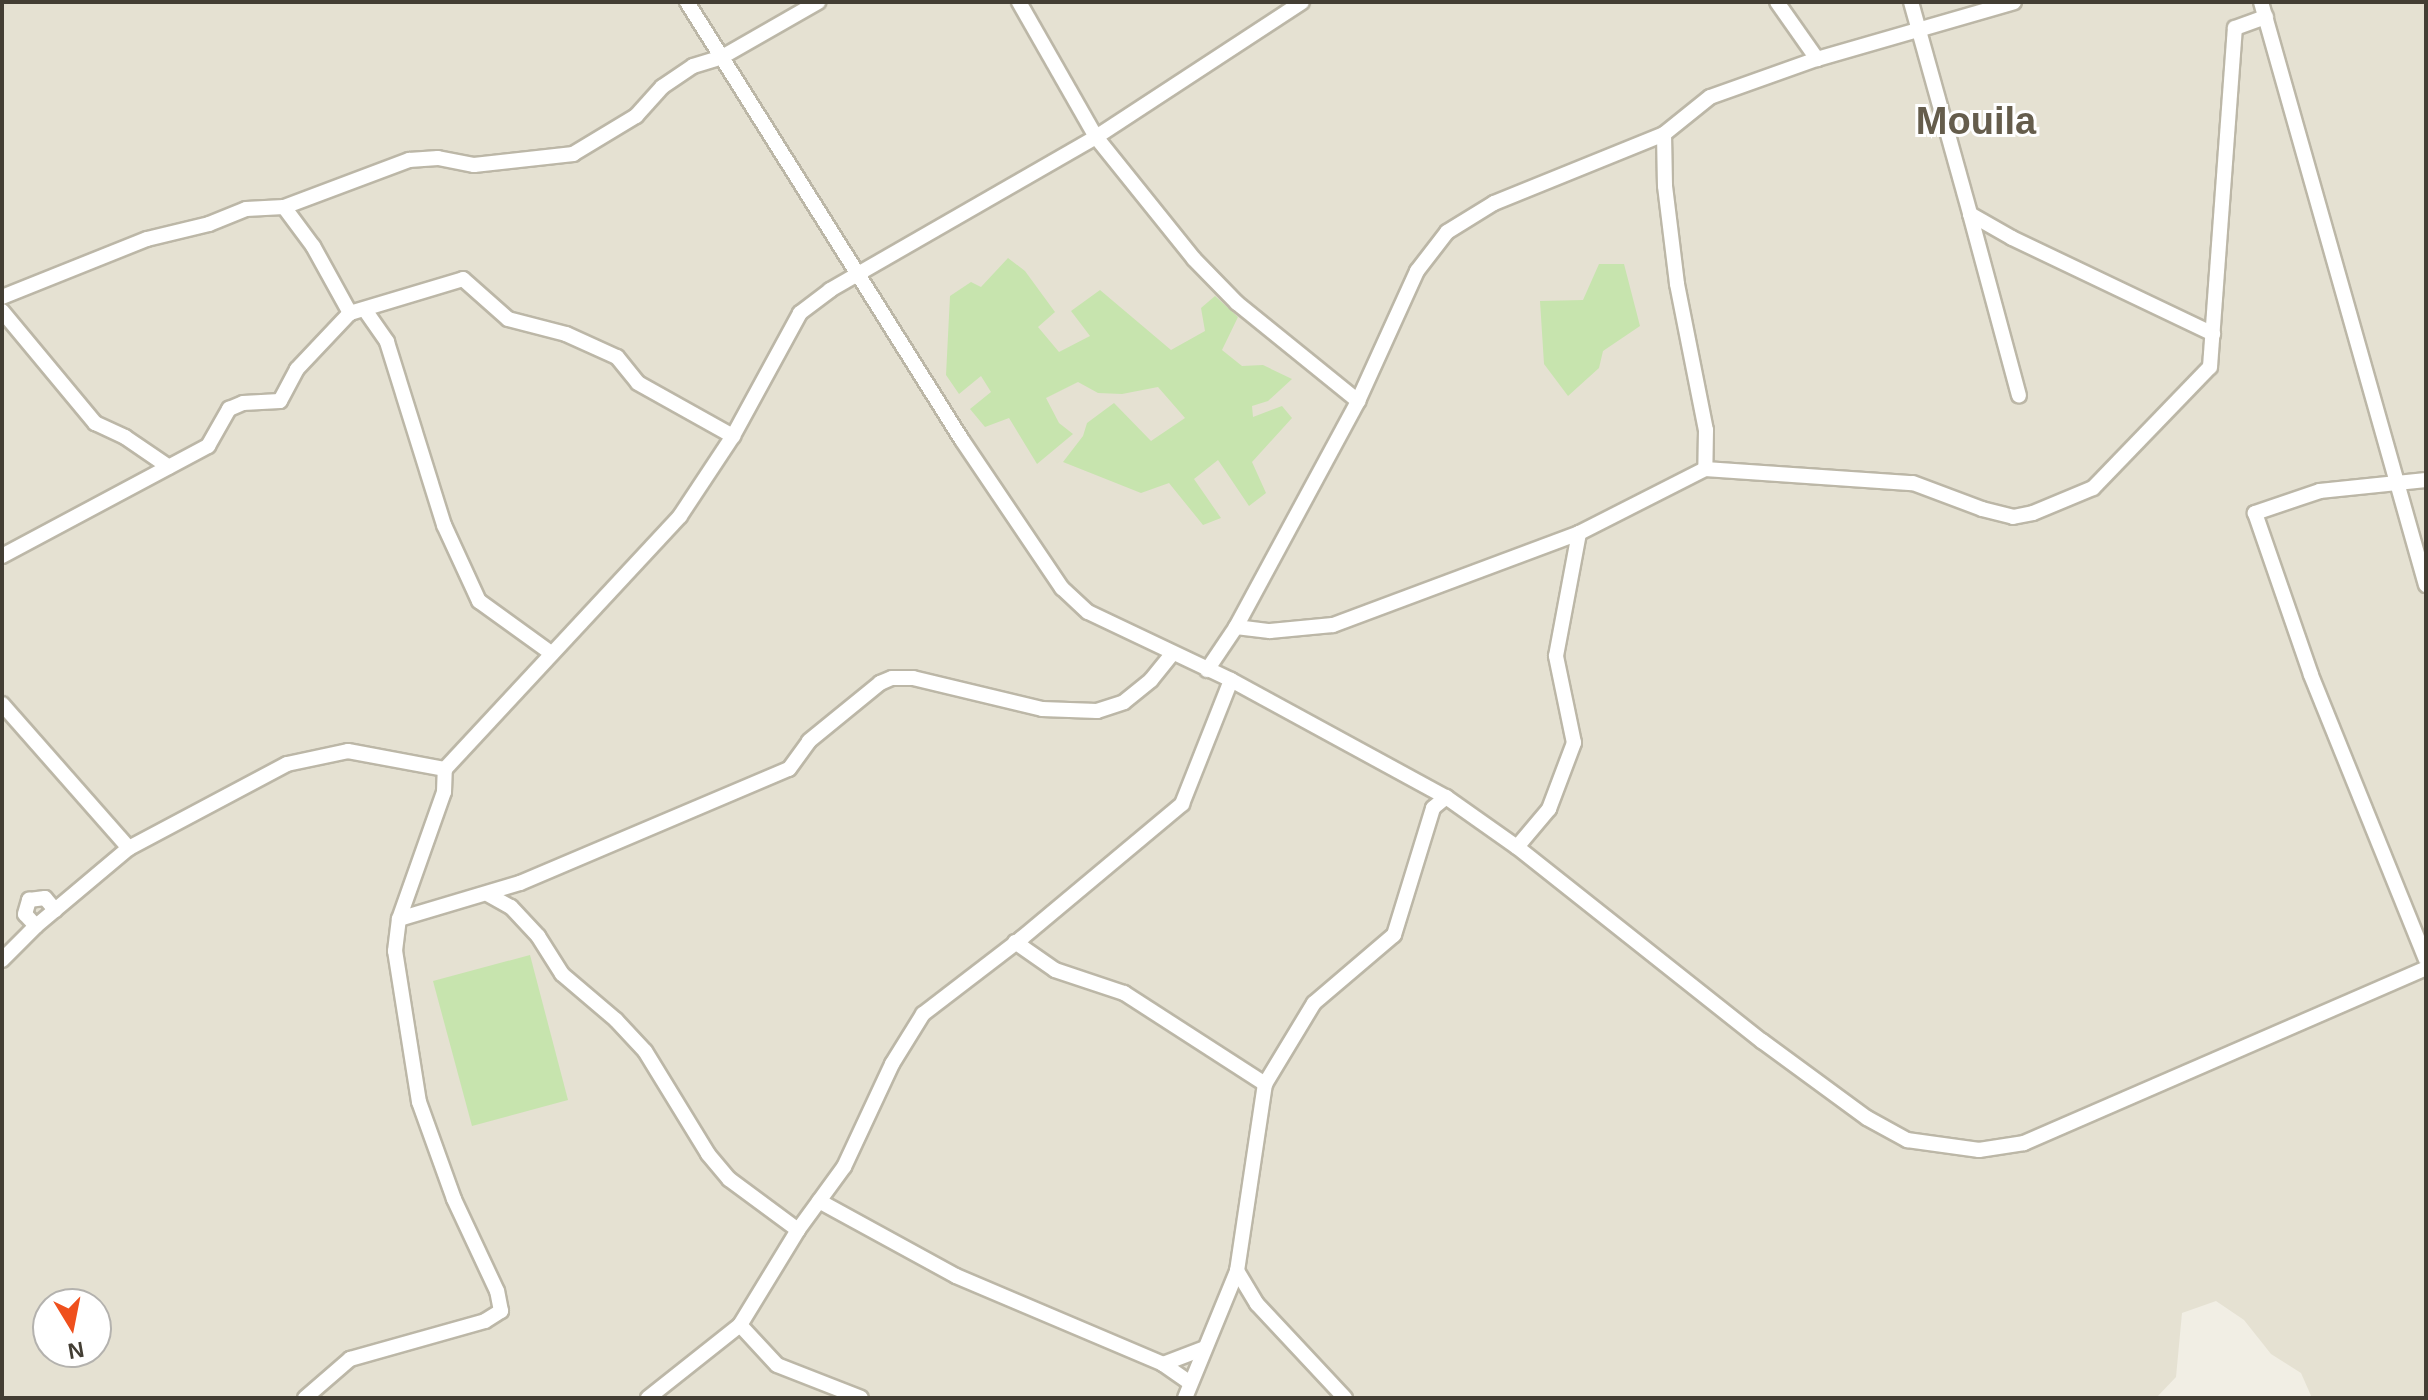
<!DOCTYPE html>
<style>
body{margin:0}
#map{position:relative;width:2428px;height:1400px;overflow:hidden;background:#f1eee4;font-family:Helvetica,sans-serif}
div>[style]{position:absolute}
.residential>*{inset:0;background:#e5e1d2}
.green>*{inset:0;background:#c7e4ae}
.roads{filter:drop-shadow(2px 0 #bcb7a7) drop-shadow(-2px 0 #bcb7a7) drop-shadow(0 2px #bcb7a7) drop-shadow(0 -2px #bcb7a7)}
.minor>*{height:14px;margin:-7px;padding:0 7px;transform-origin:7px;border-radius:7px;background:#fff}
span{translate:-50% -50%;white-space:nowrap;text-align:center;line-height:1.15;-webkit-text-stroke:6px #fff;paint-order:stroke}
.town-label{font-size:38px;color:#655d4c;font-weight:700}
.frame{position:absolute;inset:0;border:4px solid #433e34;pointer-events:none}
.north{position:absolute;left:32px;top:1288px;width:80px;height:80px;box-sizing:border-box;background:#fff;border:2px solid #b4b2ae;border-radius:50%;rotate:170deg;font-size:22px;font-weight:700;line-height:32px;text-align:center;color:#433e34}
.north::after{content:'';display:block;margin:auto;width:28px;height:36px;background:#ef501d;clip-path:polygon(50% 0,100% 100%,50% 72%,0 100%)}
</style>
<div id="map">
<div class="residential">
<i style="clip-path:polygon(evenodd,2px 2px,2426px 2px,2426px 1398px,2312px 1398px,2301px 1373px,2271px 1354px,2244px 1320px,2216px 1301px,2182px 1313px,2176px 1377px,2156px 1398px,2px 1398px,2px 2px,48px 1304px,96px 1304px,96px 1352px,48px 1352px,48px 1304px)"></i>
</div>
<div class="green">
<i style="clip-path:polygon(1008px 258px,1025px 271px,1055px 312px,1038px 327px,1059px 352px,1090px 336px,1071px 311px,1100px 290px,1171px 350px,1205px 331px,1201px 308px,1215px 296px,1238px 317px,1222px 350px,1242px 366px,1263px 365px,1292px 379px,1268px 401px,1252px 406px,1253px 417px,1282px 406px,1292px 418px,1252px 462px,1266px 493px,1249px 506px,1218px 460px,1194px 479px,1221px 518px,1203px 525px,1169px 483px,1141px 493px,1063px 462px,1083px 436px,1087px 423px,1114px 403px,1151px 441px,1185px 418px,1158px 387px,1122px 394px,1098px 393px,1078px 382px,1046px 398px,1059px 423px,1073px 434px,1037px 464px,1009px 418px,985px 427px,970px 409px,991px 392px,981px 376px,959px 394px,946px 375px,950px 296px,971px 282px,981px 287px)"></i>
<i style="clip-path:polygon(1599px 264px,1624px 264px,1640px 326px,1603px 351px,1599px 368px,1568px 396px,1544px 364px,1540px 301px,1583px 300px)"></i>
<i style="clip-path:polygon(530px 955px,568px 1100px,472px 1126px,433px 981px)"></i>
</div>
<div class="roads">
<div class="minor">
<i style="left:687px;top:2px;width:517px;rotate:57.88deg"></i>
<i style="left:962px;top:440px;width:179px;rotate:56deg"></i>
<i style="left:1062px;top:588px;width:35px;rotate:43deg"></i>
<i style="left:1088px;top:612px;width:158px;rotate:25.4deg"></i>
<i style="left:1231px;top:680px;width:245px;rotate:28.6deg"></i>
<i style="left:1446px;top:797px;width:87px;rotate:35.2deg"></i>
<i style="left:1517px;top:847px;width:313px;rotate:38.4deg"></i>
<i style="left:1762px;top:1041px;width:130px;rotate:36.3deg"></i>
<i style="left:1867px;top:1118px;width:46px;rotate:28.8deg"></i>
<i style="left:1907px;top:1140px;width:73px;rotate:7.9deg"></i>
<i style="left:1979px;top:1150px;width:46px;rotate:-8.8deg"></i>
<i style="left:2024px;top:1143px;width:438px;rotate:-23.5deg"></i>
<i style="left:1019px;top:2px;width:155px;rotate:60.3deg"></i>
<i style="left:1096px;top:137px;width:156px;rotate:51.2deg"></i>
<i style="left:1194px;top:259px;width:62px;rotate:45.7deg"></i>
<i style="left:1237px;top:303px;width:156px;rotate:39deg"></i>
<i style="left:1777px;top:2px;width:70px;rotate:54.9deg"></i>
<i style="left:1817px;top:59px;width:205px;rotate:-16.1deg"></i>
<i style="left:1911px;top:2px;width:220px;rotate:74.4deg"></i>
<i style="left:1970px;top:214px;width:48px;rotate:29.7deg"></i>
<i style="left:2012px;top:238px;width:223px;rotate:25.5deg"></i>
<i style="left:2261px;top:2px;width:606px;rotate:74.2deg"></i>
<i style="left:1664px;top:134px;width:52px;rotate:88.9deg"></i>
<i style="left:1665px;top:186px;width:99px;rotate:83deg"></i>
<i style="left:1677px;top:284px;width:149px;rotate:78.8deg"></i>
<i style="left:1706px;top:430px;width:39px;rotate:91deg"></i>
<i style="left:284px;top:207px;width:49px;rotate:53.4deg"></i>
<i style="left:313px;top:246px;width:77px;rotate:61.1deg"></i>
<i style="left:1970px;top:214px;width:188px;rotate:74.9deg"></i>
<i style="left:2px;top:297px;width:156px;rotate:-21.8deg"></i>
<i style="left:147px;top:239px;width:64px;rotate:-13.6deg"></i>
<i style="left:209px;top:224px;width:40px;rotate:-22deg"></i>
<i style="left:246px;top:209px;width:38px;rotate:-3deg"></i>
<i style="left:284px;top:207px;width:134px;rotate:-20.6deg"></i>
<i style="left:409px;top:160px;width:29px;rotate:-4deg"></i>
<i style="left:438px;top:158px;width:37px;rotate:11deg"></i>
<i style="left:474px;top:165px;width:100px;rotate:-6.3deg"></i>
<i style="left:573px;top:154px;width:74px;rotate:-31.1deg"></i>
<i style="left:636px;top:116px;width:39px;rotate:-48deg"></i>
<i style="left:662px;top:87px;width:37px;rotate:-34deg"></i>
<i style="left:693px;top:66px;width:30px;rotate:-17deg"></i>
<i style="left:722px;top:57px;width:111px;rotate:-29.8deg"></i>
<i style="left:365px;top:310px;width:39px;rotate:55deg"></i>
<i style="left:387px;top:342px;width:192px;rotate:72.7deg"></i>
<i style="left:444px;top:525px;width:84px;rotate:65.3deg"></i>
<i style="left:479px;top:601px;width:89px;rotate:35.8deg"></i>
<i style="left:2px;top:311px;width:146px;rotate:50.3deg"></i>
<i style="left:95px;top:423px;width:33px;rotate:25deg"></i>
<i style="left:125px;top:437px;width:53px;rotate:34.3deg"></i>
<i style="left:2426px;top:480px;width:107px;rotate:174.1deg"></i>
<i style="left:2320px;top:491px;width:69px;rotate:161.3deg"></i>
<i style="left:2255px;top:513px;width:171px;rotate:70.9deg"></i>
<i style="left:2311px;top:675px;width:306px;rotate:68deg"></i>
<i style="left:2px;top:556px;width:234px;rotate:-28.1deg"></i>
<i style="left:208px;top:446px;width:43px;rotate:-60.4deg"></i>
<i style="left:229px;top:409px;width:15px;rotate:-23deg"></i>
<i style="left:243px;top:403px;width:37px;rotate:-3deg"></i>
<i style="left:280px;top:401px;width:36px;rotate:-62deg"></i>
<i style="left:297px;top:369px;width:77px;rotate:-46.6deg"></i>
<i style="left:350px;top:313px;width:118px;rotate:-16.7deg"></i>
<i style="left:463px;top:279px;width:60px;rotate:41.6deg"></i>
<i style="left:508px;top:319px;width:60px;rotate:14.5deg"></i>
<i style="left:566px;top:334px;width:56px;rotate:24.3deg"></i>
<i style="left:617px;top:357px;width:33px;rotate:51deg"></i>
<i style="left:638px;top:383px;width:109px;rotate:29.2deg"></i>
<i style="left:1236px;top:627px;width:34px;rotate:7deg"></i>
<i style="left:1270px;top:631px;width:63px;rotate:-5.4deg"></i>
<i style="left:1333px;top:625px;width:263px;rotate:-20.5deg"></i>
<i style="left:1579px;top:533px;width:141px;rotate:-26.9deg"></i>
<i style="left:1705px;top:469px;width:208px;rotate:3.9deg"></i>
<i style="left:1913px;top:483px;width:74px;rotate:20.6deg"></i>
<i style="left:1982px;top:509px;width:32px;rotate:14deg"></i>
<i style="left:2013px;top:517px;width:20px;rotate:-11deg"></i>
<i style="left:2033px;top:513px;width:65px;rotate:-22.6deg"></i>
<i style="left:2093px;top:488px;width:168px;rotate:-46deg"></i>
<i style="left:2210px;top:367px;width:340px;rotate:-85.8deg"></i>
<i style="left:2235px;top:28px;width:33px;rotate:-20deg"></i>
<i style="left:1207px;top:670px;width:52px;rotate:-56deg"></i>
<i style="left:1236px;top:627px;width:257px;rotate:-61.6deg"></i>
<i style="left:1358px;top:401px;width:143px;rotate:-65.6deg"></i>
<i style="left:1417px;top:271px;width:49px;rotate:-52.4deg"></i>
<i style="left:1447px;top:232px;width:55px;rotate:-31.7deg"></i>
<i style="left:1494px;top:203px;width:183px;rotate:-22.1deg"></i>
<i style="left:1664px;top:134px;width:59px;rotate:-38.8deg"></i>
<i style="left:1710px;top:97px;width:114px;rotate:-19.6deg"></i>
<i style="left:2px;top:704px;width:192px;rotate:48.6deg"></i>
<i style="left:1517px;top:847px;width:50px;rotate:-49.9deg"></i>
<i style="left:1549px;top:809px;width:71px;rotate:-69.3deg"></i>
<i style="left:1574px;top:743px;width:89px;rotate:-101.7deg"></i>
<i style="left:1556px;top:656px;width:125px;rotate:-79.4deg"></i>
<i style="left:489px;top:895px;width:25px;rotate:29deg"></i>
<i style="left:511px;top:907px;width:40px;rotate:47deg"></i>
<i style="left:538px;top:936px;width:45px;rotate:57.7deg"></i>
<i style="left:562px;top:974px;width:71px;rotate:40.4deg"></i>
<i style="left:616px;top:1020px;width:42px;rotate:46.9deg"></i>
<i style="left:645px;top:1051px;width:121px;rotate:58.5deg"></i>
<i style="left:708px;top:1154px;width:33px;rotate:50deg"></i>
<i style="left:729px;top:1179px;width:86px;rotate:36.5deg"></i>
<i style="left:399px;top:919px;width:126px;rotate:-16.6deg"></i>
<i style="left:520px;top:883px;width:292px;rotate:-23deg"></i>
<i style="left:789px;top:769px;width:34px;rotate:-54deg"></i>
<i style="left:809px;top:741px;width:92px;rotate:-39.2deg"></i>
<i style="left:880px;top:683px;width:13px;rotate:-23deg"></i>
<i style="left:892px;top:678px;width:21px"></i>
<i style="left:913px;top:678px;width:133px;rotate:13.5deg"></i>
<i style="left:1042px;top:709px;width:55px;rotate:2.1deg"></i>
<i style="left:1097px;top:711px;width:28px;rotate:-18deg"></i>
<i style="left:1124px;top:702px;width:35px;rotate:-39deg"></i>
<i style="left:1151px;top:680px;width:33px;rotate:-51deg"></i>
<i style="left:36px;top:926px;width:16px;rotate:-133deg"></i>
<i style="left:25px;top:914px;width:15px;rotate:-74deg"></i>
<i style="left:29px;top:900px;width:16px;rotate:-7deg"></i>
<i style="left:45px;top:898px;width:16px;rotate:50deg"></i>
<i style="left:1015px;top:942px;width:49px;rotate:35deg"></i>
<i style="left:1055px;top:970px;width:73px;rotate:18.4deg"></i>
<i style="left:1124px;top:993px;width:168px;rotate:32.8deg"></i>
<i style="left:2px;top:960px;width:48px;rotate:-45deg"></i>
<i style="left:36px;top:926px;width:121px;rotate:-40deg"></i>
<i style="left:129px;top:848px;width:179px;rotate:-28deg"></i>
<i style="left:287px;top:764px;width:62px;rotate:-12deg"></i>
<i style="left:348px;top:751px;width:99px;rotate:10.5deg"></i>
<i style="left:445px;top:769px;width:345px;rotate:-47.1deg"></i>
<i style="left:680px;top:516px;width:96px;rotate:-56.5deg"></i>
<i style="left:733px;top:436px;width:140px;rotate:-61.4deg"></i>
<i style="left:800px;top:313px;width:38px;rotate:-37deg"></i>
<i style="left:830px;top:290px;width:307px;rotate:-29.9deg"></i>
<i style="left:1096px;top:137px;width:246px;rotate:-33.2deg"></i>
<i style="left:819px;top:1201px;width:156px;rotate:28.7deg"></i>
<i style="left:956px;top:1276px;width:225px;rotate:23deg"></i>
<i style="left:1163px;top:1364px;width:32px;rotate:35deg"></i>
<i style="left:740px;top:1325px;width:54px;rotate:47.2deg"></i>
<i style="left:777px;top:1365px;width:90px;rotate:21.4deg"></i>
<i style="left:1163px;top:1364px;width:42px;rotate:-21deg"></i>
<i style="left:305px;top:1398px;width:60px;rotate:-40.9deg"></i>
<i style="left:350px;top:1359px;width:140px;rotate:-15.7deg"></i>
<i style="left:485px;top:1321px;width:19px;rotate:-32deg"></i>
<i style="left:501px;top:1311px;width:20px;rotate:-101deg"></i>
<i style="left:497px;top:1291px;width:102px;rotate:-115.1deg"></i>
<i style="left:454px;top:1199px;width:103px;rotate:-109.8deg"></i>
<i style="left:419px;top:1102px;width:153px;rotate:-99deg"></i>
<i style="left:395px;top:951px;width:32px;rotate:-83deg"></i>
<i style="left:399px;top:919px;width:135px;rotate:-70.5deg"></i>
<i style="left:444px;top:792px;width:23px;rotate:-88deg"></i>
<i style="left:648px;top:1398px;width:117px;rotate:-38.4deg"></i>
<i style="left:740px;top:1325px;width:111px;rotate:-58.6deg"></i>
<i style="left:798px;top:1230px;width:78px;rotate:-53.9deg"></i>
<i style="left:844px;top:1167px;width:114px;rotate:-65deg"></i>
<i style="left:892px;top:1064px;width:59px;rotate:-58.2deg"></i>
<i style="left:923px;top:1014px;width:125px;rotate:-37.5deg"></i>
<i style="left:1022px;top:938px;width:209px;rotate:-39.9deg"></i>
<i style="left:1182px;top:804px;width:133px;rotate:-68.4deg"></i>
<i style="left:1185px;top:1398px;width:137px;rotate:-67.7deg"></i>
<i style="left:1345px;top:1398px;width:129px;rotate:-133.1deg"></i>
<i style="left:1257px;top:1304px;width:39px;rotate:-121deg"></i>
<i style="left:1237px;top:1271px;width:189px;rotate:-81.5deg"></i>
<i style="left:1265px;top:1084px;width:95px;rotate:-58.8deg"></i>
<i style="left:1314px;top:1003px;width:105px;rotate:-40.4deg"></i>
<i style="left:1394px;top:935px;width:133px;rotate:-72.9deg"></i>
<i style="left:1433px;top:808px;width:17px;rotate:-40deg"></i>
</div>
</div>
<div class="town-label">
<span style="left:1976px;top:122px">Mouila</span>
</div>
<div class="frame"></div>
<div class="north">N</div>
</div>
